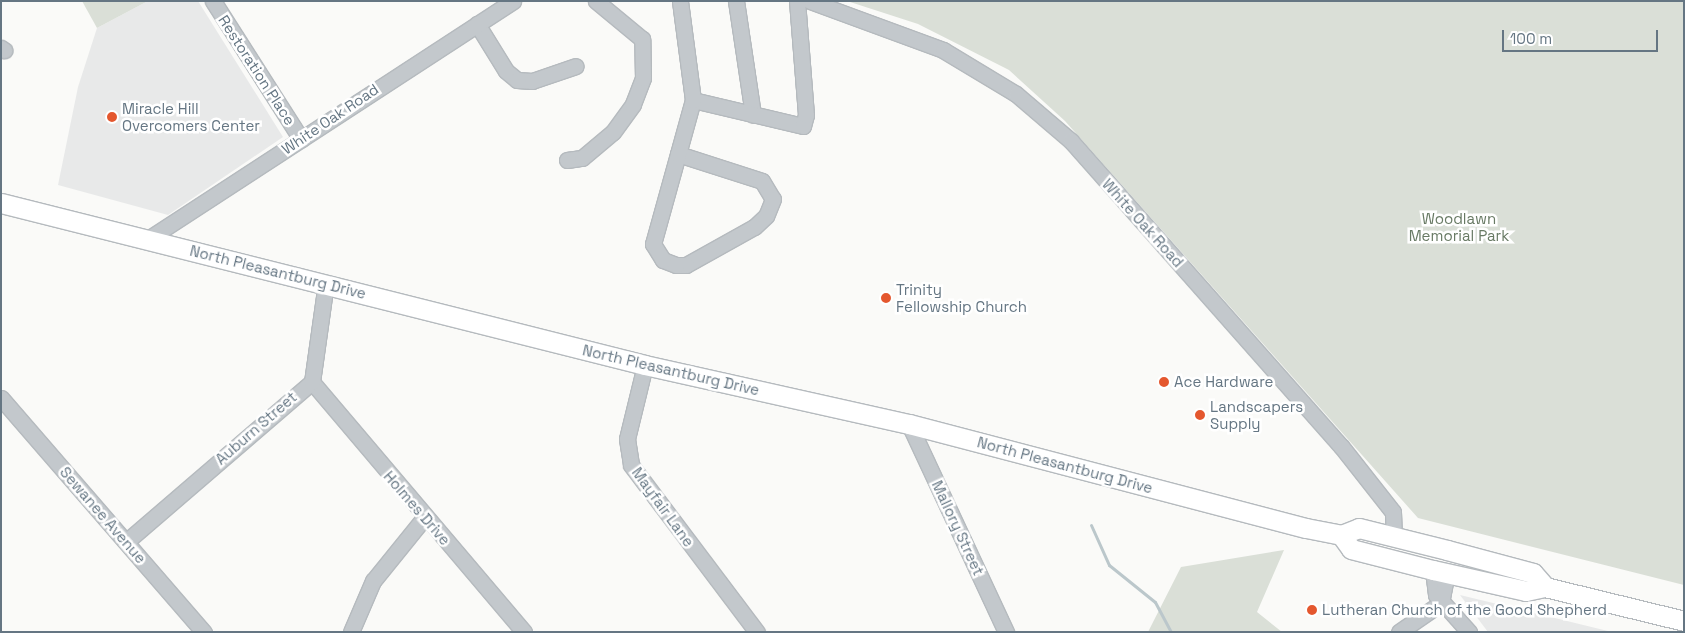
<!DOCTYPE html>
<style>
body{margin:0}
#map{position:relative;width:1685px;height:633px;overflow:hidden;background:#fafaf8;font-family:"Space Grotesk",sans-serif}
div>[style]{position:absolute}
.built>*{inset:0;background:#e8e9e9}
.green>*{inset:0;background:#dadfd7}
.stream>*{height:3px;margin:-1.5px;padding:0 1.5px;transform-origin:1.5px;border-radius:1.5px;background:#bbc7cb}
.roads{filter:drop-shadow(1px 0 #b5babe) drop-shadow(-1px 0 #b5babe) drop-shadow(0 1px #b5babe) drop-shadow(0 -1px #b5babe)}
.minor>*{height:15px;margin:-7.5px;padding:0 7.5px;transform-origin:7.5px;border-radius:7.5px;background:#c3c8cc}
.major>*{height:19px;margin:-9.5px;padding:0 9.5px;transform-origin:9.5px;border-radius:9.5px;background:#fff}
.dots>*{width:14px;height:14px;translate:-50% -50%;box-sizing:border-box;border:2px solid #fff;border-radius:50%}
span{translate:-50% -50%;white-space:nowrap;text-align:center;line-height:1.15;-webkit-text-stroke:5px #fff;paint-order:stroke}
.street-label{font-size:15px;color:#657683}
.poi-label{font-size:15px;color:#657683}
.left{translate:0 -50%;text-align:left}
.park-label{font-size:15px;color:#687a64}
.frame{position:absolute;inset:0;border:2px solid #657683;pointer-events:none}
.scale{position:absolute;left:1502px;top:30px;width:156px;height:22px;box-sizing:border-box;border:2px solid #657683;border-top:0;padding-left:6px;font-size:15px;line-height:18px;white-space:nowrap;color:#657683;-webkit-text-stroke:4px #fff;paint-order:stroke}
</style>
<div id="map">
<div class="built">
<i style="clip-path:polygon(148px 1px,198px 1px,283px 137px,168px 215px,58px 185px,78px 87px,97px 28px)"></i>
<i style="clip-path:polygon(1460px 595px,1612px 632px,1488px 632px)"></i>
</div>
<div class="green">
<i style="clip-path:polygon(82px 1px,148px 1px,97px 28px)"></i>
<i style="clip-path:polygon(847px 1px,1684px 1px,1684px 585px,1418px 518px,1065px 121px,1009px 70px,918px 24px)"></i>
<i style="clip-path:polygon(1284px 550px,1257px 612px,1282px 632px,1148px 632px,1181px 567px)"></i>
</div>
<div class="stream">
<i style="left:1091px;top:525px;width:44px;rotate:65.8deg"></i>
<i style="left:1109px;top:565px;width:59px;rotate:38.8deg"></i>
<i style="left:1155px;top:602px;width:34px;rotate:62deg"></i>
</div>
<div class="roads">
<div class="minor">
<i style="left:213px;top:1px;width:164px;rotate:57.5deg"></i>
<i style="left:736px;top:1px;width:115px;rotate:81.5deg"></i>
<i style="left:810px;top:1px;width:142px;rotate:20.2deg"></i>
<i style="left:943px;top:50px;width:85px;rotate:31.1deg"></i>
<i style="left:1016px;top:94px;width:72px;rotate:40.5deg"></i>
<i style="left:1071px;top:141px;width:407px;rotate:48.5deg"></i>
<i style="left:1341px;top:446px;width:84px;rotate:51.8deg"></i>
<i style="left:1393px;top:512px;width:26px;rotate:88deg"></i>
<i style="left:477px;top:24px;width:55px;rotate:58.3deg"></i>
<i style="left:506px;top:71px;width:14px;rotate:39deg"></i>
<i style="left:517px;top:80px;width:15px;rotate:4deg"></i>
<i style="left:532px;top:81px;width:46px;rotate:-18.8deg"></i>
<i style="left:1px;top:48px;width:4px;rotate:34deg"></i>
<i style="left:693px;top:100px;width:113px;rotate:13.3deg"></i>
<i style="left:803px;top:126px;width:11px;rotate:-75deg"></i>
<i style="left:806px;top:115px;width:114px;rotate:-94.5deg"></i>
<i style="left:678px;top:154px;width:88px;rotate:17.8deg"></i>
<i style="left:762px;top:181px;width:21px;rotate:59deg"></i>
<i style="left:773px;top:199px;width:18px;rotate:112deg"></i>
<i style="left:766px;top:216px;width:16px;rotate:137deg"></i>
<i style="left:754px;top:227px;width:78px;rotate:150.8deg"></i>
<i style="left:686px;top:265px;width:10px;rotate:180deg"></i>
<i style="left:676px;top:265px;width:14px;rotate:-159deg"></i>
<i style="left:663px;top:260px;width:19px;rotate:-122deg"></i>
<i style="left:653px;top:244px;width:93px;rotate:-74.5deg"></i>
<i style="left:678px;top:154px;width:56px;rotate:-74.5deg"></i>
<i style="left:693px;top:100px;width:100px;rotate:-97.5deg"></i>
<i style="left:567px;top:160px;width:15px;rotate:-8deg"></i>
<i style="left:582px;top:158px;width:40px;rotate:-40deg"></i>
<i style="left:613px;top:132px;width:34px;rotate:-54deg"></i>
<i style="left:633px;top:104px;width:28px;rotate:-69deg"></i>
<i style="left:643px;top:78px;width:39px;rotate:-91deg"></i>
<i style="left:642px;top:39px;width:60px;rotate:-140.4deg"></i>
<i style="left:148px;top:239px;width:436px;rotate:-33.1deg"></i>
<i style="left:645px;top:365px;width:76px;rotate:103.7deg"></i>
<i style="left:627px;top:439px;width:26px;rotate:81deg"></i>
<i style="left:631px;top:465px;width:209px;rotate:53deg"></i>
<i style="left:312px;top:382px;width:328px;rotate:49.7deg"></i>
<i style="left:1px;top:398px;width:310px;rotate:49.1deg"></i>
<i style="left:909px;top:424px;width:230px;rotate:65deg"></i>
<i style="left:127px;top:541px;width:244px;rotate:-40.7deg"></i>
<i style="left:312px;top:382px;width:100px;rotate:-82deg"></i>
<i style="left:1433px;top:570px;width:25px;rotate:83deg"></i>
<i style="left:1436px;top:595px;width:50px;rotate:48.3deg"></i>
<i style="left:351px;top:632px;width:56px;rotate:-66.7deg"></i>
<i style="left:373px;top:581px;width:81px;rotate:-51deg"></i>
<i style="left:1399px;top:632px;width:51px;rotate:-34.6deg"></i>
<i style="left:1441px;top:603px;width:31px;rotate:-79deg"></i>
</div>
<div class="major">
<i style="left:1px;top:203px;width:664px;rotate:14.12deg"></i>
<i style="left:645px;top:365px;width:271px;rotate:12.6deg"></i>
<i style="left:909px;top:424px;width:410px;rotate:14.7deg"></i>
<i style="left:1306px;top:528px;width:36px;rotate:11deg"></i>
<i style="left:1341px;top:535px;width:19px;rotate:-21deg"></i>
<i style="left:1359px;top:528px;width:91px;rotate:14deg"></i>
<i style="left:1447px;top:550px;width:89px;rotate:15deg"></i>
<i style="left:1533px;top:573px;width:18px;rotate:49deg"></i>
<i style="left:1341px;top:535px;width:17px;rotate:54deg"></i>
<i style="left:1351px;top:549px;width:85px;rotate:14.4deg"></i>
<i style="left:1433px;top:570px;width:95px;rotate:12.7deg"></i>
<i style="left:1526px;top:591px;width:19px;rotate:-12deg"></i>
<i style="left:1545px;top:587px;width:143px;rotate:13.7deg"></i>
</div>
</div>
<div class="dots">
<i style="left:112px;top:117px;background:#e4572e"></i>
<i style="left:886px;top:298px;background:#e4572e"></i>
<i style="left:1164px;top:382px;background:#e4572e"></i>
<i style="left:1200px;top:415px;background:#e4572e"></i>
<i style="left:1312px;top:610px;background:#e4572e"></i>
</div>
<div class="street-label">
<span style="left:257px;top:70px;rotate:57deg">Restoration Place</span>
<span style="left:330px;top:119px;rotate:-34deg">White Oak Road</span>
<span style="left:1143px;top:223px;rotate:48deg">White Oak Road</span>
<span style="left:278px;top:272px;rotate:14deg">North Pleasantburg Drive</span>
<span style="left:671px;top:370px;rotate:13deg">North Pleasantburg Drive</span>
<span style="left:256px;top:428px;rotate:-41deg">Auburn Street</span>
<span style="left:1065px;top:465px;rotate:15deg">North Pleasantburg Drive</span>
<span style="left:663px;top:507px;rotate:54deg">Mayfair Lane</span>
<span style="left:417px;top:508px;rotate:49deg">Holmes Drive</span>
<span style="left:103px;top:515px;rotate:49deg">Sewanee Avenue</span>
<span style="left:958px;top:528px;rotate:65deg">Mallory Street</span>
</div>
<div class="poi-label">
<span class="left" style="left:122px;top:117px">Miracle Hill<br>Overcomers Center</span>
<span class="left" style="left:896px;top:298px">Trinity<br>Fellowship Church</span>
<span class="left" style="left:1174px;top:382px">Ace Hardware</span>
<span class="left" style="left:1210px;top:415px">Landscapers<br>Supply</span>
<span class="left" style="left:1322px;top:610px">Lutheran Church of the Good Shepherd</span>
</div>
<div class="park-label">
<span style="left:1459px;top:227px">Woodlawn<br>Memorial Park</span>
</div>
<div class="frame"></div>
<div class="scale">100 m</div>
</div>
